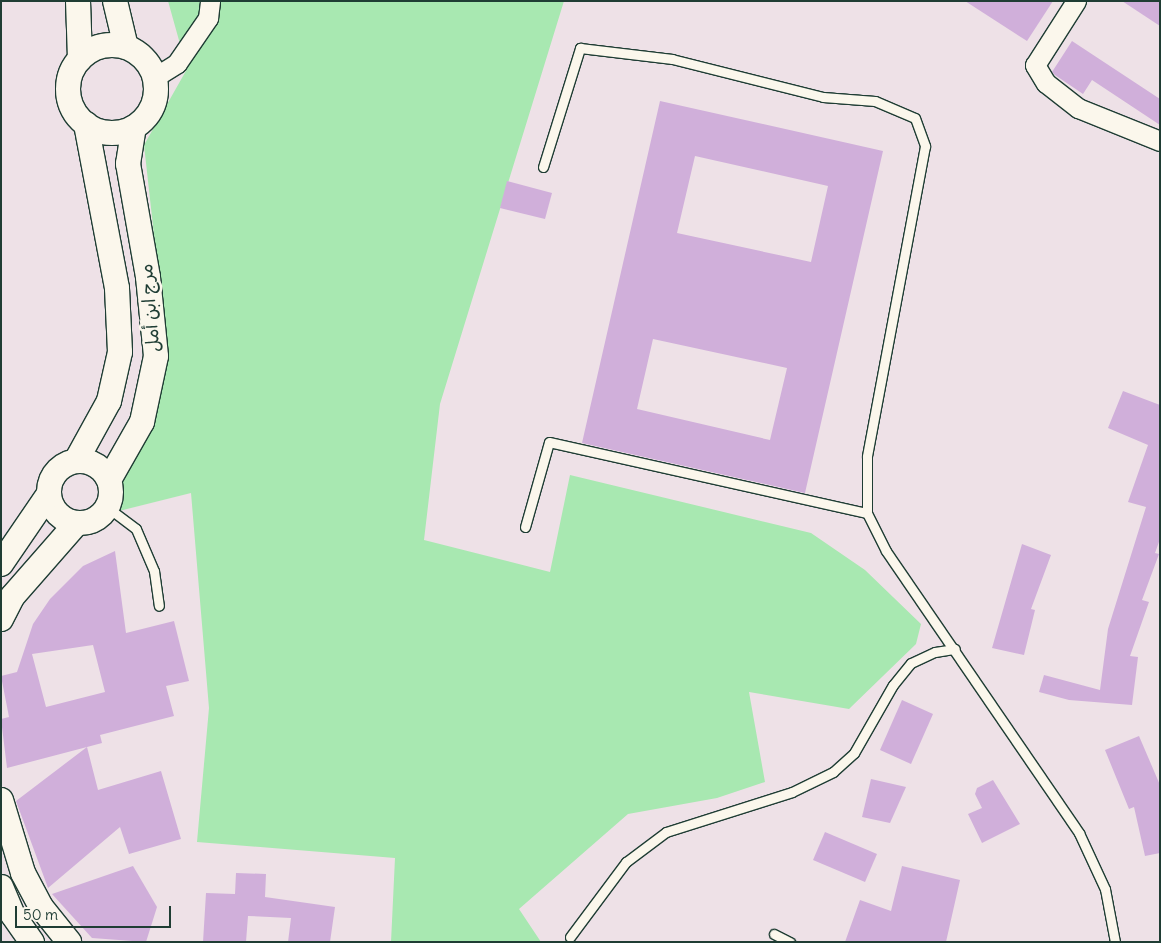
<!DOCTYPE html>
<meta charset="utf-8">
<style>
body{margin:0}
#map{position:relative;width:1161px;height:943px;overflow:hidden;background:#eee1e7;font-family:Delius,"Playpen Sans Arabic",sans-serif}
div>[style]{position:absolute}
.green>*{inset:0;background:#a8e8b1}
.building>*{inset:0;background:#d0afda}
.roads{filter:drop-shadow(1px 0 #1f3d34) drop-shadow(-1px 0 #1f3d34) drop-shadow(0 1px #1f3d34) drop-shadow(0 -1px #1f3d34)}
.service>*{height:9px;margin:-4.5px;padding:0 4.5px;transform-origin:4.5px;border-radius:4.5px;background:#fbf7ec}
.minor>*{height:19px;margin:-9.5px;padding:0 9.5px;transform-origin:9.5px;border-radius:9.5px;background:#fbf7ec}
.tertiary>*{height:24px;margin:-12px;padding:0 12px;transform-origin:12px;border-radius:12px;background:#fbf7ec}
.tertiary>.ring{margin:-12px;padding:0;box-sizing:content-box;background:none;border:24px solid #fbf7ec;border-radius:50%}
span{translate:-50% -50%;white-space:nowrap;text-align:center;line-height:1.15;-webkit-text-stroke:5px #fbf7ec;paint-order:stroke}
.street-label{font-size:18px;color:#1f3d34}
.frame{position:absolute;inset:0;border:2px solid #1f3d34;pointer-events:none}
.scale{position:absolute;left:15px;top:906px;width:156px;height:22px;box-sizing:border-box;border:2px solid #1f3d34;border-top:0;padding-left:6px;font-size:15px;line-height:18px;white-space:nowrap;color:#1f3d34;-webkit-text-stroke:4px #fbf7ec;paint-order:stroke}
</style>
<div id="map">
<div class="green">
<i style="clip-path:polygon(168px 1px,564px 1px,440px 404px,424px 540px,550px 572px,570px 475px,811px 533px,865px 570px,921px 624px,916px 644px,849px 709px,749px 692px,765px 782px,717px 798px,628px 814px,519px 909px,541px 942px,391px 942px,395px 858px,197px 842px,209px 708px,191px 493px,119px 511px,114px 477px,150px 412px,157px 262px,144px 145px,187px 69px)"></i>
</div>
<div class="building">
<i style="clip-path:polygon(965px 1px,1053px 1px,1027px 41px)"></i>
<i style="clip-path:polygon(1122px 1px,1160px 1px,1160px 26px)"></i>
<i style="clip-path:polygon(1072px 41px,1160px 99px,1160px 125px,1092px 80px,1083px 94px,1055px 75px,1052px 72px)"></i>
<i style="clip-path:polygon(evenodd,660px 101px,883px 151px,805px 493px,582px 443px,660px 101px,695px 156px,828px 186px,811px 262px,677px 233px,695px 156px,660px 101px,653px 339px,787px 368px,770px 440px,637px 409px,653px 339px)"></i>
<i style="clip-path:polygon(507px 181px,552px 193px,545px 219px,500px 208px)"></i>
<i style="clip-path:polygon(1123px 391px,1160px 405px,1160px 539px,1155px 553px,1159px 554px,1142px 600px,1149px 602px,1130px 656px,1138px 657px,1132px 705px,1069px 700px,1039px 692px,1044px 675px,1100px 690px,1108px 629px,1146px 507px,1128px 502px,1148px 445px,1108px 428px)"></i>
<i style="clip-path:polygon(1022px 544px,1051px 555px,1031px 609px,1035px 610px,1024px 655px,992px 648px)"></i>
<i style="clip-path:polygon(evenodd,115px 551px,126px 633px,174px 621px,189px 681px,166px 686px,174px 716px,100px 735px,102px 743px,87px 747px,98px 790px,161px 771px,181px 839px,129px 854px,120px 827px,48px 888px,16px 801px,87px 747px,7px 768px,1px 719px,9px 717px,1px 676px,17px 672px,33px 624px,50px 599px,83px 566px,115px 551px,93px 645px,105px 692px,46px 707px,32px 654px,93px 645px)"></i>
<i style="clip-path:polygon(902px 700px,933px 714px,911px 764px,880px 750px)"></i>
<i style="clip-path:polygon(1139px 736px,1160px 785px,1160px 853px,1145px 856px,1134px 807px,1129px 809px,1105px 750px)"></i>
<i style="clip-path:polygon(871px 779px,906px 787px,890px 823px,862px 817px)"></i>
<i style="clip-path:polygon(993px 780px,1020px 824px,982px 843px,968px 814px,982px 808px,975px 794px,977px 788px)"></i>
<i style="clip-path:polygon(825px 832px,877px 854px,865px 882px,813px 860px)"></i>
<i style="clip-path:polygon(133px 866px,157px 907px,146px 942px,92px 938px,52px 894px)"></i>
<i style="clip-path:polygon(902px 866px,960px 880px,946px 942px,845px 942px,860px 900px,891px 911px)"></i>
<i style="clip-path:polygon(236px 873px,266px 874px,265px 897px,335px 907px,330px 942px,288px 942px,291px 918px,248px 916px,246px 942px,203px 942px,206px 893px,235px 894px)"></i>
</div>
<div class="roads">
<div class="service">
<i style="left:543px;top:167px;width:125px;rotate:-72.7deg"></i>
<i style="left:580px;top:48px;width:93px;rotate:6.8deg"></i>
<i style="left:672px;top:59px;width:156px;rotate:14.1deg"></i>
<i style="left:823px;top:97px;width:52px;rotate:4.4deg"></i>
<i style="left:875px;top:101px;width:43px;rotate:23deg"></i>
<i style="left:915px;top:118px;width:30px;rotate:70deg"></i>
<i style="left:925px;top:146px;width:316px;rotate:100.6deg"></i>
<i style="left:867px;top:457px;width:56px;rotate:90deg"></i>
<i style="left:867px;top:513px;width:42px;rotate:63.4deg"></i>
<i style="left:886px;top:551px;width:342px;rotate:55.6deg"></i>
<i style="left:1079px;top:833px;width:62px;rotate:65.1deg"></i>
<i style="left:1105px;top:889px;width:54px;rotate:79.3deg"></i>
<i style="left:107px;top:507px;width:36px;rotate:37deg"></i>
<i style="left:136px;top:529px;width:46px;rotate:66.8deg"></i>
<i style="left:154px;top:571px;width:35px;rotate:82deg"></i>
<i style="left:525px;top:527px;width:88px;rotate:-74.2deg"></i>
<i style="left:549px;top:442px;width:326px;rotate:12.6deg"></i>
<i style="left:774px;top:934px;width:18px;rotate:27deg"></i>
<i style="left:570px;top:937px;width:94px;rotate:-53.3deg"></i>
<i style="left:626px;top:862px;width:50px;rotate:-36.9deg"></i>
<i style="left:666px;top:832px;width:132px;rotate:-17.6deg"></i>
<i style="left:792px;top:792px;width:46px;rotate:-26deg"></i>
<i style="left:833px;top:772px;width:28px;rotate:-42deg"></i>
<i style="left:854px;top:753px;width:78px;rotate:-60.2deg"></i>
<i style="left:893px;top:685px;width:28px;rotate:-51deg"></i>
<i style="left:911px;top:663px;width:26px;rotate:-25deg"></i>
<i style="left:935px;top:652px;width:20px;rotate:-9deg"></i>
</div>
<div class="minor">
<i style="left:1076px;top:1px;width:76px;rotate:122.6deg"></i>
<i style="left:1035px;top:65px;width:21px;rotate:59deg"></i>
<i style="left:1046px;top:83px;width:41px;rotate:38deg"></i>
<i style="left:1078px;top:108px;width:88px;rotate:21.9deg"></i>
<i style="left:155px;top:77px;width:26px;rotate:-32deg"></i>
<i style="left:177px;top:63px;width:55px;rotate:-55.4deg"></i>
<i style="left:208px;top:18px;width:17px;rotate:-83deg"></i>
</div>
<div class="tertiary">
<i style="left:78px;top:1px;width:58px;rotate:88deg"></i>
<i style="left:115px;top:1px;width:47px;rotate:76.6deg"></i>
<i class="ring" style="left:68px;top:45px;width:64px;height:64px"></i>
<i class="ring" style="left:49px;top:461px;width:38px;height:38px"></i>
<i style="left:76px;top:461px;width:68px;rotate:-61.2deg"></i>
<i style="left:109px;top:401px;width:50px;rotate:-77.3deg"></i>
<i style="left:120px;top:352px;width:64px;rotate:-92.7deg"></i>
<i style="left:117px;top:288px;width:167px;rotate:-100.7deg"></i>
<i style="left:109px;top:480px;width:67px;rotate:-60.4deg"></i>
<i style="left:142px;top:422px;width:67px;rotate:-78deg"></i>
<i style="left:156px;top:356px;width:79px;rotate:-95.8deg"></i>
<i style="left:148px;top:277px;width:115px;rotate:-100deg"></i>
<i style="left:128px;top:164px;width:37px;rotate:-81deg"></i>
<i style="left:1px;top:564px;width:83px;rotate:-55.7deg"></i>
<i style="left:1px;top:619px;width:25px;rotate:-63deg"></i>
<i style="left:12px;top:597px;width:97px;rotate:-48.8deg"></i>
<i style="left:1px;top:800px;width:76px;rotate:73.2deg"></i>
<i style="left:23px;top:873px;width:38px;rotate:62deg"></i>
<i style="left:41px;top:907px;width:45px;rotate:51.3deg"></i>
<i style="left:1px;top:887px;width:30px;rotate:67deg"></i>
<i style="left:13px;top:915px;width:33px;rotate:55deg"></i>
</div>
</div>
<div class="street-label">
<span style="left:150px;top:308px;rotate:-95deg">مرج ابن أمل</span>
</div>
<div class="frame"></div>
<div class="scale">50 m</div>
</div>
